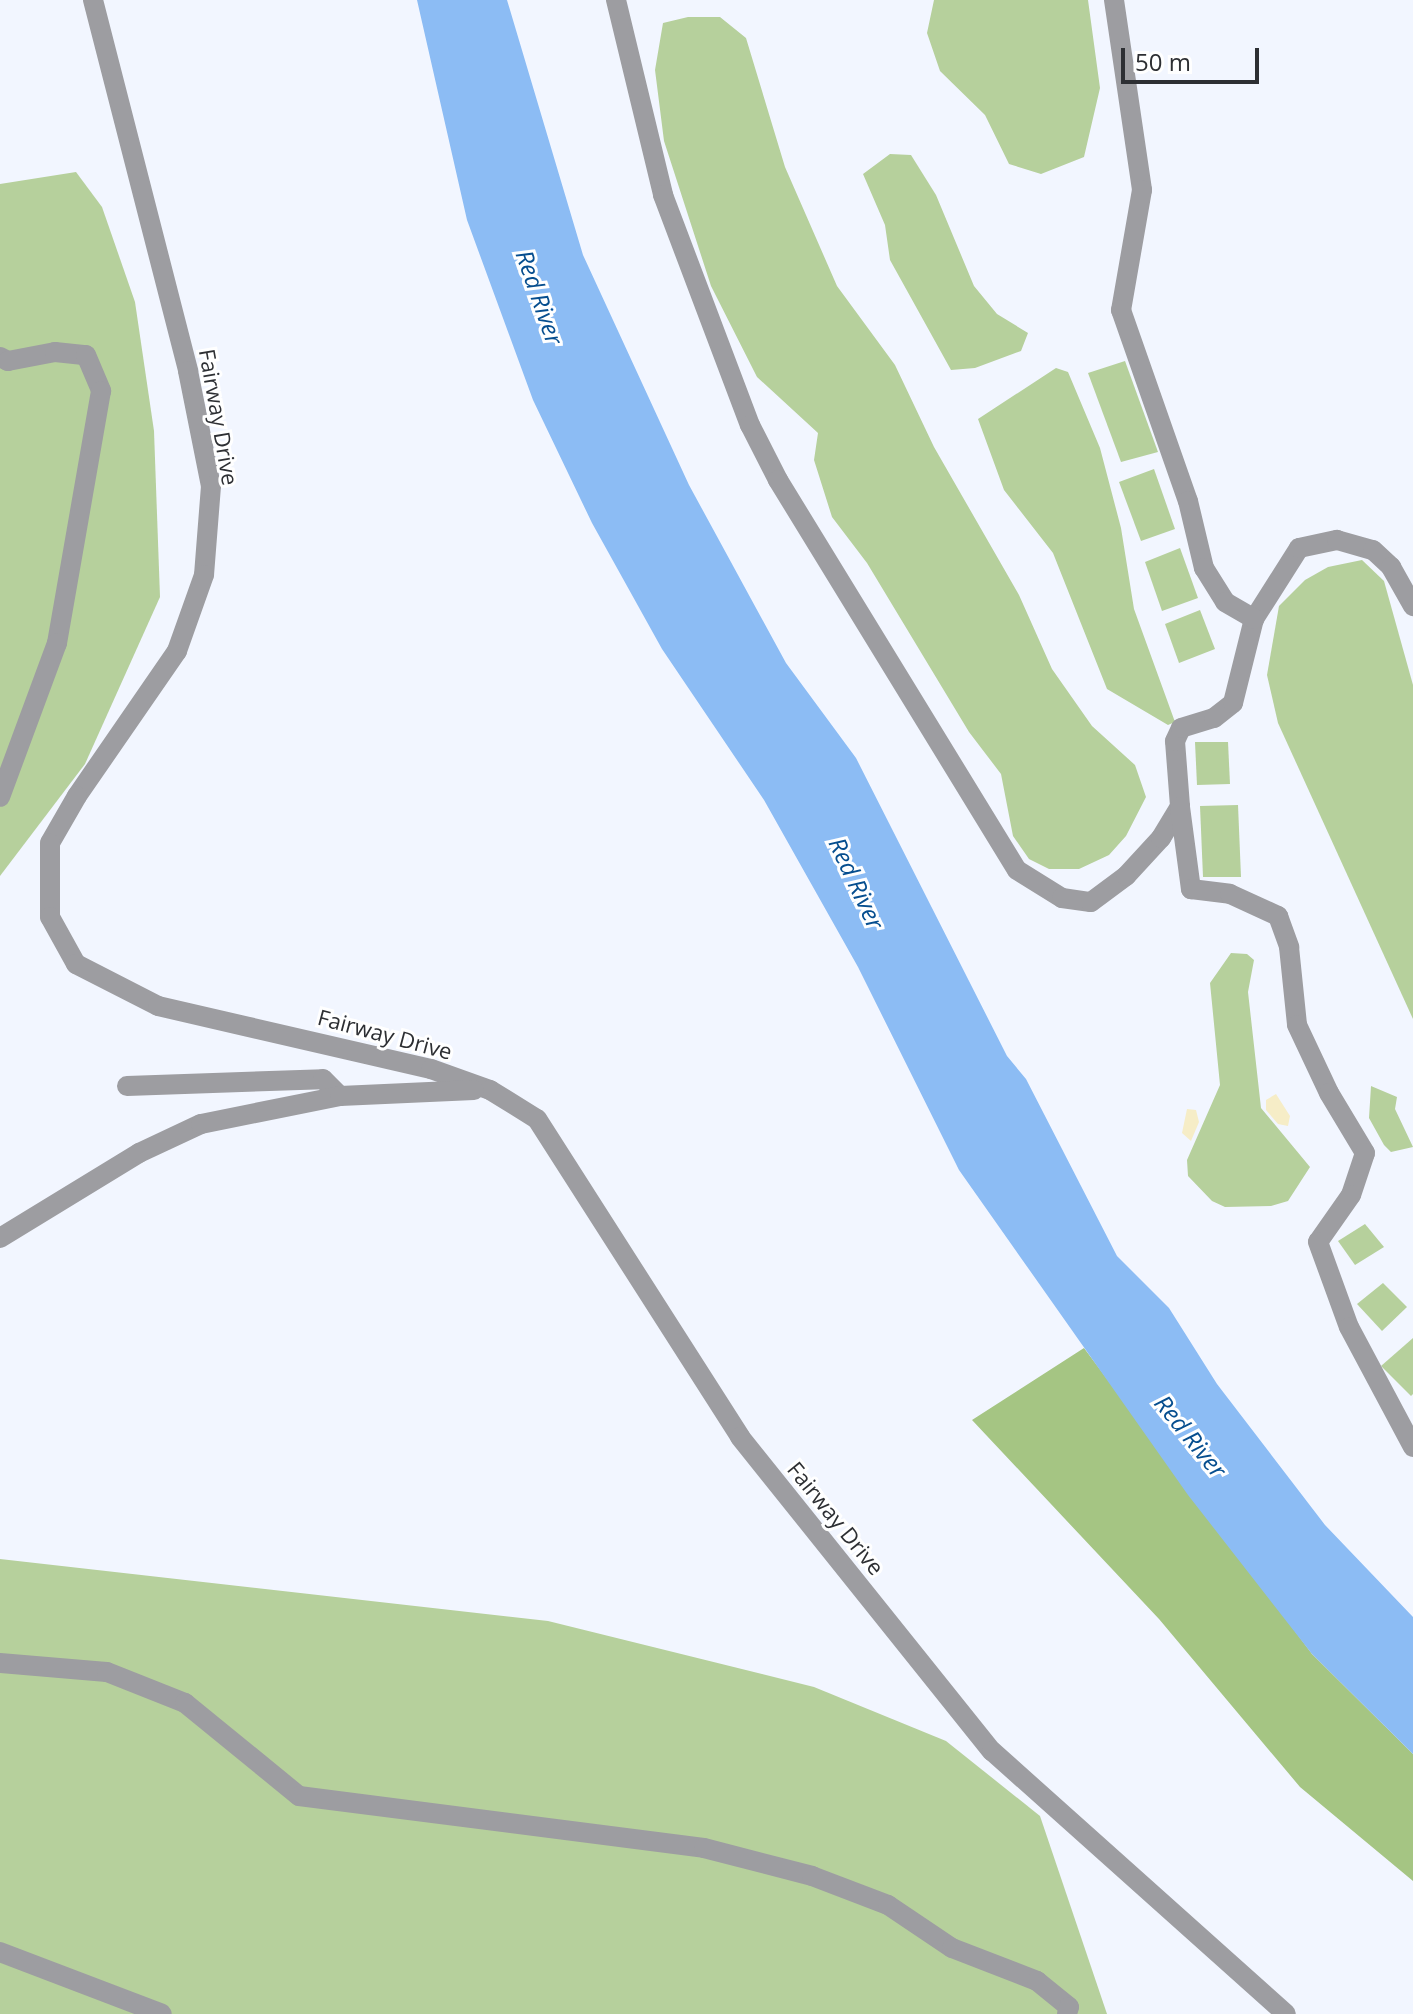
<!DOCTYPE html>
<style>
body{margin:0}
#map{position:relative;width:1413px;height:2014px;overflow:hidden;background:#f2f6ff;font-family:"Open Sans",sans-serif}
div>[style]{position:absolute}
.green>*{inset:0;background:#b6d09c}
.forest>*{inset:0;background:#a5c583}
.sand>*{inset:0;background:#f6edc7}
.water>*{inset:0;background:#8cbcf4}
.minor>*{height:20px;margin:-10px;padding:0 10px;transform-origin:10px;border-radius:10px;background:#9d9da1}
span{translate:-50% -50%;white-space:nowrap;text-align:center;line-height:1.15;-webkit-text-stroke:6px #fff;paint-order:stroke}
.street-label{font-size:22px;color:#2d2f33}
.water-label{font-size:24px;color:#064e8f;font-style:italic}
.scale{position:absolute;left:1121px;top:48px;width:138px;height:36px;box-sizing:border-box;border:4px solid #2d2f33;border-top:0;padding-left:10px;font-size:24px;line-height:28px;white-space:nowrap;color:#2d2f33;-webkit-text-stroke:6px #fff;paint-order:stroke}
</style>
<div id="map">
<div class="green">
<i style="clip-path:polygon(934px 0,1088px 0,1100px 88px,1084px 157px,1041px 174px,1009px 164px,985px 115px,940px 71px,927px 33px)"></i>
<i style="clip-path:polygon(688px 17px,720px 17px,746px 38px,785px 167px,837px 286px,895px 365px,934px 447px,1019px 595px,1052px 669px,1092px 726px,1135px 765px,1146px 797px,1126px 836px,1109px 855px,1079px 869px,1049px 869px,1029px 859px,1013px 836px,1001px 774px,969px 732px,867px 563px,832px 517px,814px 460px,818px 433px,757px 377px,711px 286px,664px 141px,655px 70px,663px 23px)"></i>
<i style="clip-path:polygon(890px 154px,911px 155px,936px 195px,974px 286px,997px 314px,1028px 333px,1021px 351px,975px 368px,951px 370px,890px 260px,885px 225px,863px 174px)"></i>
<i style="clip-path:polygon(76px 172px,102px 207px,135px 302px,154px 431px,160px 597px,85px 764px,0 876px,0 184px)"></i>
<i style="clip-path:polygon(1125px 361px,1158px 452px,1121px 462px,1088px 373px)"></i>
<i style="clip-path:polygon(1056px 368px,1068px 372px,1100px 448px,1121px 528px,1134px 609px,1175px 722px,1168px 725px,1107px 689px,1053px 553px,1004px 490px,978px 419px)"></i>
<i style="clip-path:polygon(1154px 469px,1175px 529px,1141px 541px,1119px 482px)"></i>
<i style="clip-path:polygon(1180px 548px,1198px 598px,1162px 611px,1145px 562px)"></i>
<i style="clip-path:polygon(1362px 560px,1384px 581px,1413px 685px,1413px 1019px,1278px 723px,1267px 675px,1279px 606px,1305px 580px,1328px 567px)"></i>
<i style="clip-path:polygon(1200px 610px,1215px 649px,1179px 663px,1165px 624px)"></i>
<i style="clip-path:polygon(1195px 742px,1228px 742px,1230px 784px,1197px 785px)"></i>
<i style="clip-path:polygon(1238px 805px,1241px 877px,1203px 877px,1200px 806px)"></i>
<i style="clip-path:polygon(1231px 953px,1247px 954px,1254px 960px,1248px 992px,1261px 1108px,1310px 1167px,1288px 1201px,1271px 1206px,1225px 1207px,1212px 1201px,1188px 1176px,1187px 1160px,1220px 1085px,1210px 983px)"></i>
<i style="clip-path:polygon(1371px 1086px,1397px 1097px,1395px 1109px,1413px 1147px,1391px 1152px,1384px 1145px,1369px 1118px)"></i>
<i style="clip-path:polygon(1365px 1224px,1384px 1247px,1355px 1265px,1338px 1241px)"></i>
<i style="clip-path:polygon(1383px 1283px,1407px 1307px,1382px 1331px,1357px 1304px)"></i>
<i style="clip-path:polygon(1413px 1338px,1413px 1394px,1411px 1396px,1381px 1366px)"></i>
<i style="clip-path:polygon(0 1559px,548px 1621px,814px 1687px,946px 1741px,1040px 1816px,1107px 2014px,0 2014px)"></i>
</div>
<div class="forest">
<i style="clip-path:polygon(1084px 1348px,1312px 1654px,1413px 1754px,1413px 1881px,1300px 1787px,1159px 1619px,972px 1420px)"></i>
</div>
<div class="sand">
<i style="clip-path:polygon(1276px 1094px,1290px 1116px,1288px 1126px,1278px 1124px,1266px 1110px,1266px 1100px)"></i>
<i style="clip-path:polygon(1187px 1109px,1196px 1110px,1199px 1122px,1191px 1141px,1182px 1133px)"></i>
</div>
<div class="water">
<i style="clip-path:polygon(417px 0,507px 0,583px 255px,689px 485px,786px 663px,856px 758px,1007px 1056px,1026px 1079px,1117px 1256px,1169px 1308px,1217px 1384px,1325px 1525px,1413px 1617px,1413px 1754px,1312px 1654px,1188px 1495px,959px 1170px,858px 967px,764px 800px,662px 649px,592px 523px,533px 400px,467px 220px)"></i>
</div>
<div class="minor">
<i style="left:93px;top:0;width:383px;rotate:75.6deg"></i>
<i style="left:188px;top:371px;width:117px;rotate:78.7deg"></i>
<i style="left:211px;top:486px;width:89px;rotate:94.5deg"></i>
<i style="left:204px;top:575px;width:81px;rotate:109.6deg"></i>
<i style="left:177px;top:651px;width:176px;rotate:124.6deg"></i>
<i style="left:77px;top:796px;width:54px;rotate:119.9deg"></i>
<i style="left:50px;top:843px;width:74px;rotate:90deg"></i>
<i style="left:50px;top:917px;width:54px;rotate:61deg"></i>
<i style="left:76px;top:964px;width:92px;rotate:27.1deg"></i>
<i style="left:158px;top:1006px;width:280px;rotate:13deg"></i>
<i style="left:431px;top:1069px;width:63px;rotate:19.6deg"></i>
<i style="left:490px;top:1090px;width:55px;rotate:31.7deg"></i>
<i style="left:537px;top:1119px;width:377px;rotate:57.4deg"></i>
<i style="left:740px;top:1437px;width:403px;rotate:51.3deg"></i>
<i style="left:992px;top:1751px;width:394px;rotate:41.8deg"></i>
<i style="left:616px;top:0;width:201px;rotate:76.4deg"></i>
<i style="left:663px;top:195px;width:246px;rotate:69.3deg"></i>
<i style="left:750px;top:425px;width:62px;rotate:63deg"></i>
<i style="left:778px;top:480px;width:457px;rotate:58.5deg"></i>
<i style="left:1017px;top:870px;width:53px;rotate:31.9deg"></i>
<i style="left:1062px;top:898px;width:29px;rotate:8deg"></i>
<i style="left:1091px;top:902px;width:44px;rotate:-36.6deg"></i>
<i style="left:1126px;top:876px;width:52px;rotate:-47.4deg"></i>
<i style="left:1161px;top:838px;width:37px;rotate:-59deg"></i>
<i style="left:1180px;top:806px;width:65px;rotate:-94.4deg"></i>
<i style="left:1175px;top:741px;width:14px;rotate:-65deg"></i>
<i style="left:1181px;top:728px;width:34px;rotate:-17deg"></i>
<i style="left:1214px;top:718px;width:24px;rotate:-38deg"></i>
<i style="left:1233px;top:703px;width:87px;rotate:-76deg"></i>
<i style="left:1254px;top:619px;width:84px;rotate:-57.6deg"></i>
<i style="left:1299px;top:548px;width:39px;rotate:-12deg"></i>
<i style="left:1337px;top:540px;width:37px;rotate:16deg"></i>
<i style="left:1373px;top:550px;width:25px;rotate:43deg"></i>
<i style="left:1391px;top:567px;width:45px;rotate:60.6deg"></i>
<i style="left:1114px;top:0;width:192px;rotate:81.6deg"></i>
<i style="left:1142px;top:190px;width:122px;rotate:99.9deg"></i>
<i style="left:1121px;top:310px;width:202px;rotate:70.7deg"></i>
<i style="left:1188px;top:501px;width:69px;rotate:76.6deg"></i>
<i style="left:1204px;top:568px;width:40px;rotate:58deg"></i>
<i style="left:1225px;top:602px;width:34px;rotate:30deg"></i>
<i style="left:0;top:357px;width:9px;rotate:27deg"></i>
<i style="left:8px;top:361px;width:48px;rotate:-10.8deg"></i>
<i style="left:55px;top:352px;width:31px;rotate:6deg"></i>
<i style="left:86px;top:355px;width:39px;rotate:67deg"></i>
<i style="left:101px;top:391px;width:256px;rotate:99.9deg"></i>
<i style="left:57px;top:643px;width:164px;rotate:110.3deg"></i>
<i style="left:1180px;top:807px;width:83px;rotate:82.4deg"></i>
<i style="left:1191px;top:889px;width:39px;rotate:7deg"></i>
<i style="left:1230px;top:894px;width:53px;rotate:24.6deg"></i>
<i style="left:1278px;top:916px;width:33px;rotate:70deg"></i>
<i style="left:1289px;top:947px;width:78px;rotate:84.1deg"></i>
<i style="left:1297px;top:1025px;width:75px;rotate:64.8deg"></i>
<i style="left:1329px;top:1093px;width:70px;rotate:59deg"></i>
<i style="left:1365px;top:1153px;width:44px;rotate:108.4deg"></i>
<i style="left:1351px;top:1195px;width:57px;rotate:125.1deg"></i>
<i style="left:1318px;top:1242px;width:90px;rotate:70deg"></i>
<i style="left:1349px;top:1327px;width:136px;rotate:61.9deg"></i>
<i style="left:127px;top:1086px;width:196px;rotate:-2deg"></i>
<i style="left:323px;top:1079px;width:24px;rotate:45deg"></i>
<i style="left:0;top:1238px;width:163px;rotate:-31.4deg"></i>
<i style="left:139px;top:1153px;width:68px;rotate:-25.1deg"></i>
<i style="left:201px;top:1124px;width:142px;rotate:-11.4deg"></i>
<i style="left:340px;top:1096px;width:134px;rotate:-2.6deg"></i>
<i style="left:0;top:1663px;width:107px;rotate:4.8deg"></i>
<i style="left:107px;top:1672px;width:84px;rotate:21.7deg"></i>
<i style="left:185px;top:1703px;width:147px;rotate:39.2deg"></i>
<i style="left:299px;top:1796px;width:408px;rotate:7.3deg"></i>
<i style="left:704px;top:1848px;width:112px;rotate:14.5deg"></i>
<i style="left:812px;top:1876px;width:81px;rotate:20.9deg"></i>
<i style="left:888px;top:1905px;width:77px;rotate:33.9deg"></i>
<i style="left:952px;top:1948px;width:91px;rotate:21.2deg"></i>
<i style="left:1037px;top:1981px;width:41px;rotate:39.1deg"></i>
<i style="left:1069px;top:2007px;width:7px;rotate:106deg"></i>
<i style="left:0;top:1952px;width:173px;rotate:20.9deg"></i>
</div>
<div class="street-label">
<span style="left:219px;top:417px;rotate:80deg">Fairway Drive</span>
<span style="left:385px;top:1034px;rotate:15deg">Fairway Drive</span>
<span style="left:836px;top:1518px;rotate:51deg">Fairway Drive</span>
</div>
<div class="water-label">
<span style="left:540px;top:297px;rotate:71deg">Red River</span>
<span style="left:857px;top:883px;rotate:65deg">Red River</span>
<span style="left:1191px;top:1436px;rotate:51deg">Red River</span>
</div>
<div class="scale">50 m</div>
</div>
